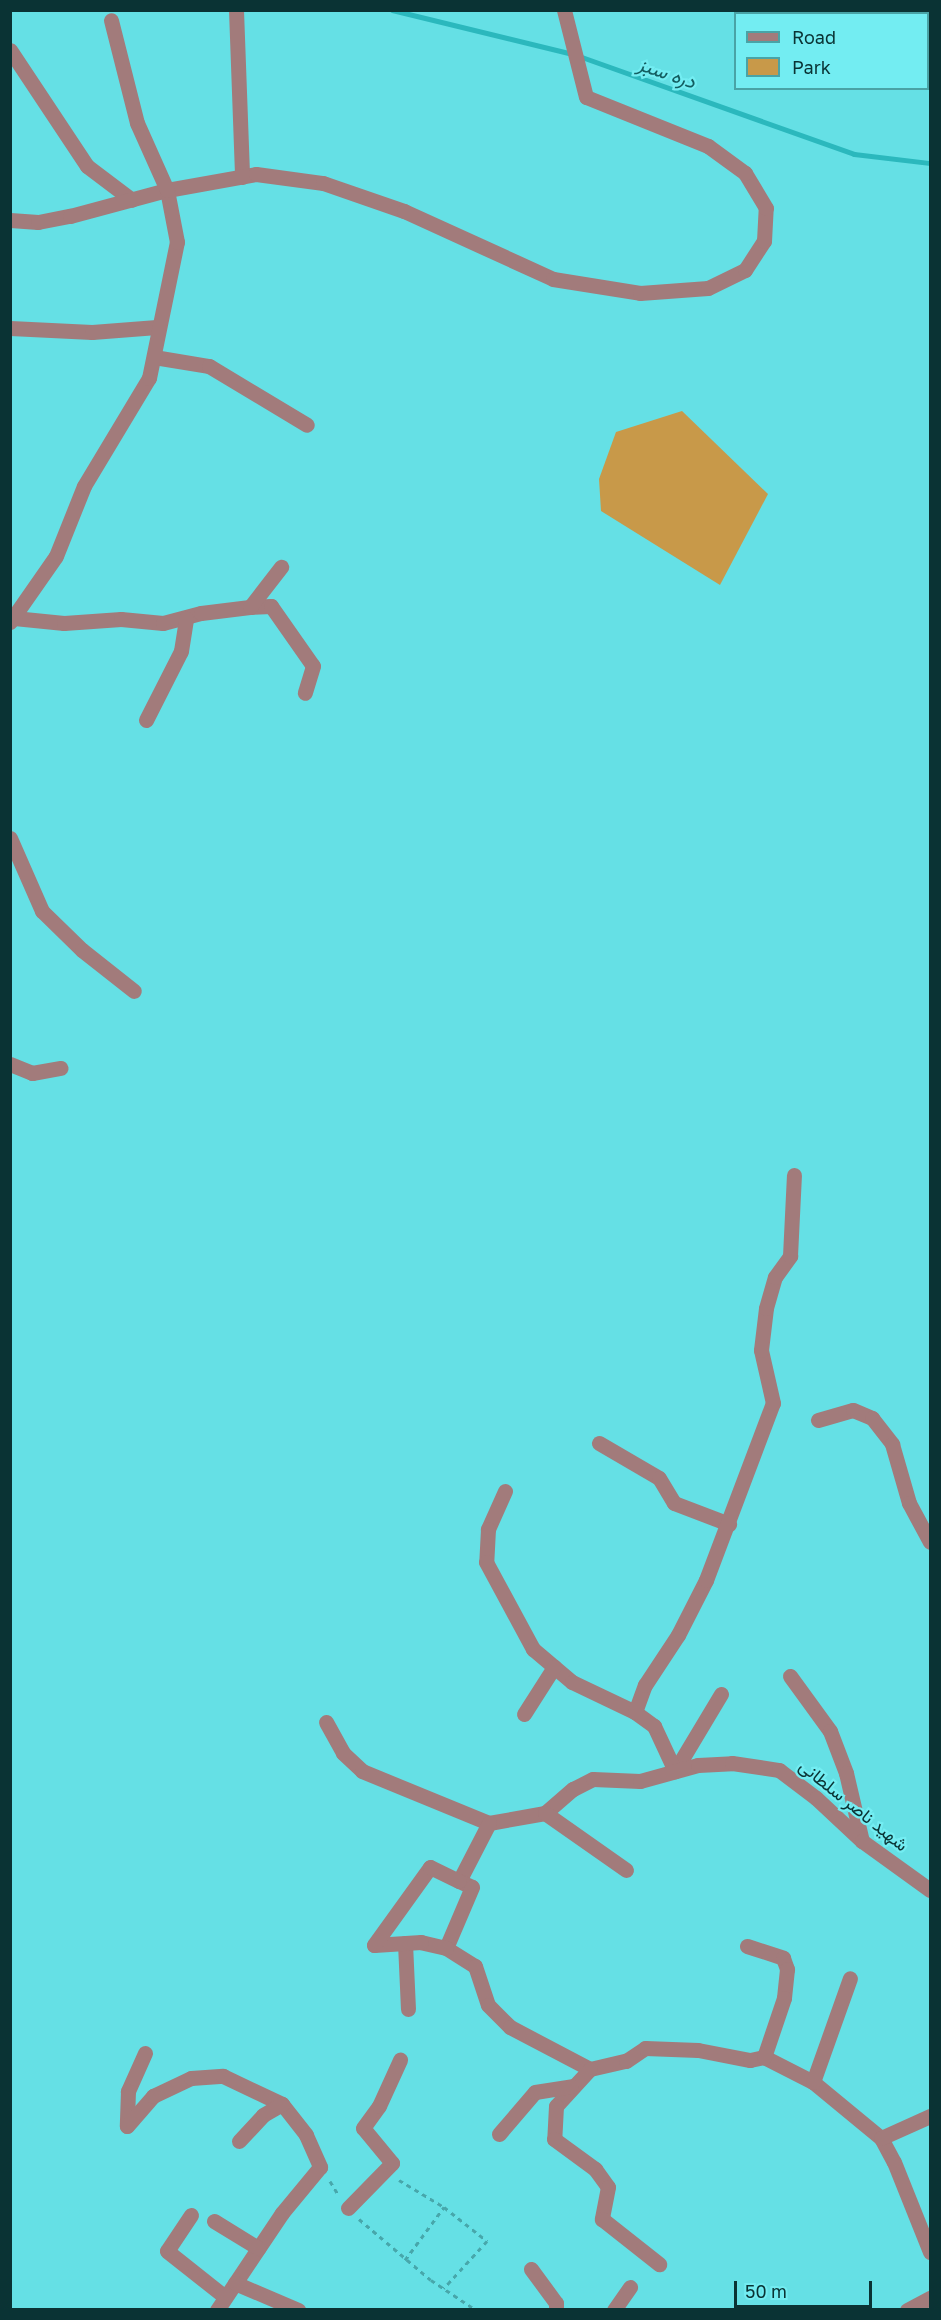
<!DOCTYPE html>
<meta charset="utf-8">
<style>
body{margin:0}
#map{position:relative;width:941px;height:2320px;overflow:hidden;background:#65e0e5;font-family:"Golos Text",Vazirmatn,sans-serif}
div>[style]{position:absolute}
.green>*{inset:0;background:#c89949}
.stream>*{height:5px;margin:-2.5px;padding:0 2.5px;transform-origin:2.5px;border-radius:2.5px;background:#2bb8bd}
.path>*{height:3px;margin-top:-1.5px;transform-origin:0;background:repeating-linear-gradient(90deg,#47a7ab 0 4.5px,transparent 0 9px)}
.minor>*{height:15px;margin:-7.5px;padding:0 7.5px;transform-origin:7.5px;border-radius:7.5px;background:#a27b7b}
span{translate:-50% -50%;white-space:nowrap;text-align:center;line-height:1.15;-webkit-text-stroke:4.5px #73edf2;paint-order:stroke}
.street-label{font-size:18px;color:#0a3334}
.water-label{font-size:20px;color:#135d60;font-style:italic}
.frame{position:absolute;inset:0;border:12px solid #0a3334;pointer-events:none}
.legend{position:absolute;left:734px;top:12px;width:195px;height:78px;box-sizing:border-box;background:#73edf2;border:2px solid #49a3a6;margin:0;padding:8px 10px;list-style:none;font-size:18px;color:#0a3334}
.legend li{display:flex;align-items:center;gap:12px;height:30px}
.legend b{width:30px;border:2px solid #49a3a6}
.scale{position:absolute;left:734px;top:2281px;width:138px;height:27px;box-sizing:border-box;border:3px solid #0a3334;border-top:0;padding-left:8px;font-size:18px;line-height:21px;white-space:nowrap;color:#0a3334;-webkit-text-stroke:4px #73edf2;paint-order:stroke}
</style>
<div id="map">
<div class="green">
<i style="clip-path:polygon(682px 411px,768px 494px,720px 585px,601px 511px,599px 479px,616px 432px)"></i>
</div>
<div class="stream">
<i style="left:392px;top:10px;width:189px;rotate:13.7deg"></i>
<i style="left:576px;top:55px;width:295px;rotate:19.6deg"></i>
<i style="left:854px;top:154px;width:77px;rotate:6.8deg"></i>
</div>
<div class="path">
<i style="left:399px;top:2180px;width:52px;rotate:31deg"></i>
<i style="left:330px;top:2181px;width:17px;rotate:59deg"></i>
<i style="left:359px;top:2219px;width:94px;rotate:40.3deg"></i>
<i style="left:431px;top:2280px;width:54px;rotate:33.7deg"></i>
<i style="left:405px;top:2260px;width:66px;rotate:-53.7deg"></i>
<i style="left:444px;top:2207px;width:55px;rotate:38.3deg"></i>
<i style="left:487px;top:2241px;width:64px;rotate:132.5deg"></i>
</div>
<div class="minor">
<i style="left:236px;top:10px;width:167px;rotate:87.9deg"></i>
<i style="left:10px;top:50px;width:139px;rotate:56.4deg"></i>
<i style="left:87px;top:166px;width:56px;rotate:37.1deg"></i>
<i style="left:10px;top:220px;width:28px;rotate:4deg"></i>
<i style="left:38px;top:222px;width:33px;rotate:-11deg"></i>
<i style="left:70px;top:216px;width:100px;rotate:-15deg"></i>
<i style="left:167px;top:190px;width:90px;rotate:-10.2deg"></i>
<i style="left:256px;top:174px;width:68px;rotate:7.7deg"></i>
<i style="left:323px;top:183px;width:86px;rotate:19.1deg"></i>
<i style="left:404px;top:211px;width:164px;rotate:24.5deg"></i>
<i style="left:553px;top:279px;width:88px;rotate:9.1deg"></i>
<i style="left:640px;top:293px;width:68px;rotate:-4.2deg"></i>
<i style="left:708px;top:288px;width:41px;rotate:-25.9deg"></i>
<i style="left:745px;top:270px;width:35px;rotate:-57deg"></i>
<i style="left:764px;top:241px;width:33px;rotate:-87deg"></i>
<i style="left:766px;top:208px;width:41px;rotate:-121deg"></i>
<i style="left:745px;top:173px;width:46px;rotate:-143.9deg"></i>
<i style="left:708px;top:146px;width:131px;rotate:-158.1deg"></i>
<i style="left:586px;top:97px;width:90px;rotate:-104.2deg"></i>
<i style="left:10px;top:328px;width:82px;rotate:2.8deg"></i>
<i style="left:92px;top:332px;width:65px;rotate:-4.4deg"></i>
<i style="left:154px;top:357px;width:56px;rotate:9.3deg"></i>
<i style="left:209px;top:366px;width:114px;rotate:31deg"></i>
<i style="left:250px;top:607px;width:21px;rotate:-3deg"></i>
<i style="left:271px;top:606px;width:73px;rotate:55deg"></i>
<i style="left:313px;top:666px;width:28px;rotate:107deg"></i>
<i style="left:14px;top:618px;width:50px;rotate:5.7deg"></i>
<i style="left:64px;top:623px;width:57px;rotate:-4deg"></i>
<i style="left:121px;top:619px;width:42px;rotate:5.4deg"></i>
<i style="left:163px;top:623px;width:39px;rotate:-15deg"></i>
<i style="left:201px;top:613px;width:49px;rotate:-7deg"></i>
<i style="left:250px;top:607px;width:51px;rotate:-52.2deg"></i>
<i style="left:10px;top:622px;width:80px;rotate:-55.1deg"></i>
<i style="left:56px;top:556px;width:75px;rotate:-68.2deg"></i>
<i style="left:84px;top:486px;width:126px;rotate:-59deg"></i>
<i style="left:149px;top:378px;width:139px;rotate:-78.4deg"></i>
<i style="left:177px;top:242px;width:53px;rotate:-100.9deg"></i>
<i style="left:167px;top:190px;width:73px;rotate:-114.1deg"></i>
<i style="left:137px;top:123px;width:106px;rotate:-104.2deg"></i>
<i style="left:146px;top:720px;width:77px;rotate:-63.1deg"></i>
<i style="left:181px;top:651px;width:33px;rotate:-81deg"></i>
<i style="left:10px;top:838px;width:80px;rotate:66.3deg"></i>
<i style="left:42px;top:911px;width:56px;rotate:44.3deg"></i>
<i style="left:82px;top:950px;width:66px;rotate:38.3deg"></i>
<i style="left:10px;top:1064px;width:24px;rotate:22deg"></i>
<i style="left:32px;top:1073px;width:29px;rotate:-10deg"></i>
<i style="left:818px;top:1420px;width:36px;rotate:-16deg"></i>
<i style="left:853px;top:1410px;width:21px;rotate:23deg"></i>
<i style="left:872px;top:1418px;width:33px;rotate:52deg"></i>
<i style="left:892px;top:1444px;width:61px;rotate:73.9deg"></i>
<i style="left:909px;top:1503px;width:44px;rotate:61.7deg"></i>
<i style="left:599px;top:1443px;width:69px;rotate:30.3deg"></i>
<i style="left:659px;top:1478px;width:29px;rotate:59deg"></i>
<i style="left:674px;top:1503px;width:59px;rotate:20.9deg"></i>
<i style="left:505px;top:1491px;width:42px;rotate:114.1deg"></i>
<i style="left:488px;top:1529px;width:33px;rotate:93deg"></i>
<i style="left:486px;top:1562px;width:99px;rotate:61.6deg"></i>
<i style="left:533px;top:1649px;width:51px;rotate:40.2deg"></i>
<i style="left:572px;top:1682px;width:70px;rotate:25.5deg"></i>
<i style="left:790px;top:1676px;width:68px;rotate:54deg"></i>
<i style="left:830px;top:1731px;width:45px;rotate:69.1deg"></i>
<i style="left:846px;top:1773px;width:70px;rotate:76.8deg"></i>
<i style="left:721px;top:1694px;width:90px;rotate:120.9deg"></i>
<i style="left:675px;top:1771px;width:50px;rotate:-115deg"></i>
<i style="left:654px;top:1726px;width:24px;rotate:-144deg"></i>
<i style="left:635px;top:1712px;width:29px;rotate:-70deg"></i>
<i style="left:645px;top:1685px;width:60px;rotate:-56.6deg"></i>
<i style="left:678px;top:1635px;width:62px;rotate:-63deg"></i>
<i style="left:706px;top:1580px;width:189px;rotate:-69.3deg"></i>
<i style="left:773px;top:1403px;width:54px;rotate:-102.8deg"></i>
<i style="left:761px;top:1350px;width:42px;rotate:-83.2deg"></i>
<i style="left:766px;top:1308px;width:32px;rotate:-74deg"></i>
<i style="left:775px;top:1277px;width:26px;rotate:-54deg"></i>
<i style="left:790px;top:1256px;width:81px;rotate:-87.2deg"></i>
<i style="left:524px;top:1714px;width:56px;rotate:-57.4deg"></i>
<i style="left:326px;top:1722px;width:35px;rotate:61deg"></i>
<i style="left:343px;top:1753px;width:26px;rotate:43deg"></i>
<i style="left:362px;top:1771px;width:137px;rotate:22.3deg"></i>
<i style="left:545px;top:1813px;width:57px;rotate:169.9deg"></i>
<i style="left:489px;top:1823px;width:65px;rotate:117.3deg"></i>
<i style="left:459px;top:1881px;width:14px;rotate:25deg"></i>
<i style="left:472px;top:1887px;width:66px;rotate:113.1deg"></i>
<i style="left:446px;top:1948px;width:34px;rotate:32deg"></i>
<i style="left:475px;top:1966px;width:41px;rotate:71.6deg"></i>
<i style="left:488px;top:2005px;width:31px;rotate:45deg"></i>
<i style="left:510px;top:2027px;width:90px;rotate:27.7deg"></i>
<i style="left:590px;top:2069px;width:37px;rotate:-13deg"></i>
<i style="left:626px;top:2061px;width:23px;rotate:-34deg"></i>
<i style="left:645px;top:2048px;width:53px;rotate:2.2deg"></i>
<i style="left:698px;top:2050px;width:53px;rotate:10.9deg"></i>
<i style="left:750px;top:2060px;width:14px;rotate:-12deg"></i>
<i style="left:764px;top:2057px;width:55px;rotate:27deg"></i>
<i style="left:813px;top:2082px;width:88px;rotate:39.5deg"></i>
<i style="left:881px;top:2138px;width:27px;rotate:62deg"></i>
<i style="left:894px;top:2162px;width:97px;rotate:68.2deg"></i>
<i style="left:545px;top:1813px;width:37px;rotate:-41deg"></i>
<i style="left:573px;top:1789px;width:22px;rotate:-27deg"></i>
<i style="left:593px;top:1779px;width:47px;rotate:2.4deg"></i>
<i style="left:640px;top:1781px;width:60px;rotate:-15.4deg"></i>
<i style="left:698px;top:1765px;width:34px;rotate:-3deg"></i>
<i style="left:732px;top:1763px;width:48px;rotate:8.5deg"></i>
<i style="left:779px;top:1770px;width:46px;rotate:37.1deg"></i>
<i style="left:816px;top:1798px;width:63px;rotate:43.1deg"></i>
<i style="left:862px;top:1841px;width:84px;rotate:35.8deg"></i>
<i style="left:545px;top:1813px;width:99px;rotate:35.1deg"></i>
<i style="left:405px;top:1943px;width:66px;rotate:87.4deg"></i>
<i style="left:747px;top:1946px;width:38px;rotate:18deg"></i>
<i style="left:783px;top:1958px;width:12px;rotate:70deg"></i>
<i style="left:787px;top:1969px;width:29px;rotate:96deg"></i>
<i style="left:784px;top:1998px;width:62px;rotate:108.7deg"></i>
<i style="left:446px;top:1948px;width:26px;rotate:-167deg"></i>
<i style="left:421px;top:1942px;width:47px;rotate:176.3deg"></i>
<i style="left:374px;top:1945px;width:96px;rotate:-54.3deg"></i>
<i style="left:430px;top:1867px;width:32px;rotate:26deg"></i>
<i style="left:145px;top:2053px;width:42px;rotate:114.1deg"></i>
<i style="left:128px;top:2091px;width:35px;rotate:92deg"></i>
<i style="left:127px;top:2126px;width:40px;rotate:-49deg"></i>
<i style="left:153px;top:2096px;width:42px;rotate:-25.3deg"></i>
<i style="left:191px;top:2078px;width:32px;rotate:-4deg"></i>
<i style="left:223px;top:2076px;width:65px;rotate:25.4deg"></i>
<i style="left:282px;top:2104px;width:39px;rotate:52deg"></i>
<i style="left:306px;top:2135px;width:35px;rotate:66deg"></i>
<i style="left:320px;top:2167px;width:60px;rotate:129.6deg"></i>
<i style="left:282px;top:2213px;width:117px;rotate:123.8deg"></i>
<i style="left:590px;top:2069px;width:50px;rotate:132.6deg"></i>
<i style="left:556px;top:2106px;width:33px;rotate:93deg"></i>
<i style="left:554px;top:2139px;width:51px;rotate:36.2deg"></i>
<i style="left:595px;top:2169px;width:22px;rotate:54deg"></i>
<i style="left:608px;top:2187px;width:33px;rotate:101deg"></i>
<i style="left:602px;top:2219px;width:73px;rotate:38.3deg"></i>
<i style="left:813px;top:2082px;width:110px;rotate:-70.4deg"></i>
<i style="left:499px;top:2134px;width:55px;rotate:-49.4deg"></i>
<i style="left:535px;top:2092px;width:36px;rotate:-9deg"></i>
<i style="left:881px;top:2138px;width:54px;rotate:-24.2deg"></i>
<i style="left:239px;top:2141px;width:35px;rotate:-47deg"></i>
<i style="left:263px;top:2115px;width:22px;rotate:-30deg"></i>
<i style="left:348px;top:2208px;width:63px;rotate:-45.6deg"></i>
<i style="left:392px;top:2163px;width:45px;rotate:-129.6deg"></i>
<i style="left:363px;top:2128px;width:27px;rotate:-54deg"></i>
<i style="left:379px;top:2106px;width:51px;rotate:-65.5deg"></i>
<i style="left:191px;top:2215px;width:43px;rotate:123.7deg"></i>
<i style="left:167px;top:2251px;width:74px;rotate:38.4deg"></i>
<i style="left:214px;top:2221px;width:52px;rotate:31.5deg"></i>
<i style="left:531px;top:2269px;width:42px;rotate:53.7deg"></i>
<i style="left:556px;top:2303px;width:7px;rotate:90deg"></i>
<i style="left:235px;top:2283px;width:69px;rotate:23.2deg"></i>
<i style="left:614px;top:2310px;width:28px;rotate:-55deg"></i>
<i style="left:907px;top:2310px;width:26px;rotate:-28deg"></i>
</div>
<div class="street-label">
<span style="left:854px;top:1805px;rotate:39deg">شهید ناصر سلطانی</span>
</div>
<div class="water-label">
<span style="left:667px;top:72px;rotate:19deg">دره سبز</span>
</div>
<div class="frame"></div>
<ul class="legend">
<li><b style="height:8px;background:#a27b7b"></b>Road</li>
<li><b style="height:16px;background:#c89949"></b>Park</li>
</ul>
<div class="scale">50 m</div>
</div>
